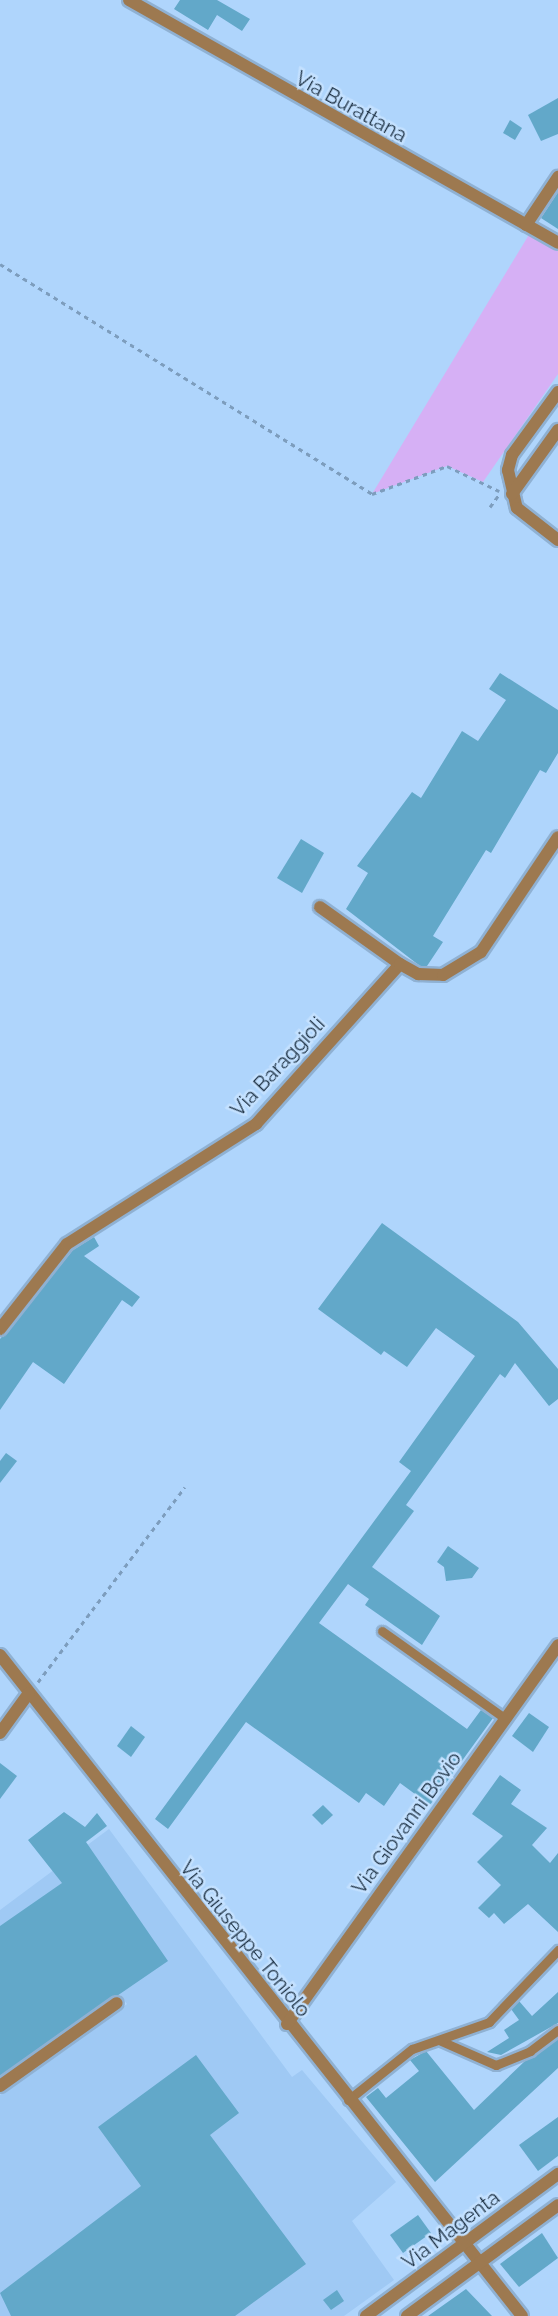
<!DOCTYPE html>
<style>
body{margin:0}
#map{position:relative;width:558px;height:2316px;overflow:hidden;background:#afd5fc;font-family:Raleway,sans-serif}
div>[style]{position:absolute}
.built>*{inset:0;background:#9fc9f4}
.green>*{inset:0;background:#d6b0f5}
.building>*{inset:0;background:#62a8c9}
.path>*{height:3px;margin-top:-1.5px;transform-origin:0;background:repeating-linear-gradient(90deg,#7d9dbd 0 4.5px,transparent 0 9px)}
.roads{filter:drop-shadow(2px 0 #8fb1d3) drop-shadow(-2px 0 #8fb1d3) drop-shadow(0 2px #8fb1d3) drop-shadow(0 -2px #8fb1d3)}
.lane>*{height:9px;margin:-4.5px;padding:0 4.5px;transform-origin:4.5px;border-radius:4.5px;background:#9d7950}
.street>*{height:12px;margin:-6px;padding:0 6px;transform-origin:6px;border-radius:6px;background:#9d7950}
span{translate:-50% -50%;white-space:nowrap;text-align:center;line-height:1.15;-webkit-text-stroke:5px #c4e1ff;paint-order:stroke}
.street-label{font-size:20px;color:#1c3043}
</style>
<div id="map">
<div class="built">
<i style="clip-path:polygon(109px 1829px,292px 2077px,302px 2070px,396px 2182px,352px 2221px,394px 2280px,344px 2316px,0 2316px,0 2095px,127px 2004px,120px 1995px,0 2076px,0 1910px)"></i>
</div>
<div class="green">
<i style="clip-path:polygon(530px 233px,558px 248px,558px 374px,483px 482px,447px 466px,372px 494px)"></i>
</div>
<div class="building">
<i style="clip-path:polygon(180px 0,217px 0,250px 19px,242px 31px,217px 15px,208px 30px,174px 9px)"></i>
<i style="clip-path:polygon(558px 98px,558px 134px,541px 141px,528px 115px)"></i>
<i style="clip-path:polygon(510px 120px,522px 128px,515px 140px,503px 133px)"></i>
<i style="clip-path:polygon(558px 192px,558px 229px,541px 218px)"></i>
<i style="clip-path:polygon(500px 673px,558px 710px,558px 753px,546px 773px,540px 770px,491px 853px,486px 850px,433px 936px,443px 942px,427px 966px,420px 966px,346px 909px,368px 873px,357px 866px,412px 792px,421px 798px,462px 731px,478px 741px,506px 700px,489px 689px)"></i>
<i style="clip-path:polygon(301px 839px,324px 853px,302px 893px,277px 878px)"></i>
<i style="clip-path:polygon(382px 1223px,518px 1322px,558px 1369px,558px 1399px,549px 1406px,515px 1363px,505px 1378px,500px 1374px,406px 1505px,414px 1511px,372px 1567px,440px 1616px,422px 1645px,365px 1605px,369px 1599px,348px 1584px,319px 1623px,467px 1729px,481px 1710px,493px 1718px,430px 1805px,400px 1783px,384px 1806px,366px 1793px,359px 1803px,246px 1722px,168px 1829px,155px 1819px,411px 1471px,399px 1462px,475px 1356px,436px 1328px,407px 1367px,384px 1351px,381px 1355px,318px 1309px)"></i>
<i style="clip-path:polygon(94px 1237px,99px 1246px,84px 1256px,140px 1297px,132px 1307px,122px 1300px,64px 1384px,33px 1362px,0 1410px,0 1339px,73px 1250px)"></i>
<i style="clip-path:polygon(6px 1453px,17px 1461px,0 1483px,0 1461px)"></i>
<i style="clip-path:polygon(448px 1546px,479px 1568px,472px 1578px,446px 1581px,444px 1567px,437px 1562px)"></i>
<i style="clip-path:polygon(529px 1713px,549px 1727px,533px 1752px,512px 1736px)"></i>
<i style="clip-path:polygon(131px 1726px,145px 1737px,131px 1757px,117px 1746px)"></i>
<i style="clip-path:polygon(0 1763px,17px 1776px,0 1799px)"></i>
<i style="clip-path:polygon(500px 1775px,521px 1790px,511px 1804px,547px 1828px,532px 1845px,550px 1863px,558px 1853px,558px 1932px,528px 1904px,504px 1924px,494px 1913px,489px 1918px,478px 1908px,501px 1885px,477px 1862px,503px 1836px,472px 1814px)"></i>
<i style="clip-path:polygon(323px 1805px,333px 1815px,322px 1825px,312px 1815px)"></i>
<i style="clip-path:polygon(64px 1812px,85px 1827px,97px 1813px,107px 1826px,86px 1842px,168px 1961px,0 2076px,0 1926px,62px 1883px,28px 1840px)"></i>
<i style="clip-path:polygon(558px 1992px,558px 2023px,501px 2055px,487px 2052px,509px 2038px,504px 2030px,519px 2020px,511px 2009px,519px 2001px,532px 2016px)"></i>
<i style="clip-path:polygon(558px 2038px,558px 2068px,435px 2182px,366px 2097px,378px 2088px,386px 2098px,419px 2071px,410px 2060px,426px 2051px,474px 2110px,526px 2060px)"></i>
<i style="clip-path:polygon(196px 2055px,239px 2113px,210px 2135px,306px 2264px,235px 2316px,11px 2316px,0 2293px,141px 2186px,98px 2127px)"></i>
<i style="clip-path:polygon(558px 2117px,558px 2156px,538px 2171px,519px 2145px)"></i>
<i style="clip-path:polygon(418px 2215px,431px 2233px,403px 2253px,390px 2235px)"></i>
<i style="clip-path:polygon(542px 2233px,558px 2258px,519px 2287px,500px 2264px)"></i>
<i style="clip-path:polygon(466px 2289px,492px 2316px,428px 2316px,459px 2294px)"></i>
<i style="clip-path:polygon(337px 2290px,344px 2301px,331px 2310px,323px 2300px)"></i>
</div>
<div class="path">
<i style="left:0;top:264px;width:437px;rotate:31.7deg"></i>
<i style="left:372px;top:494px;width:80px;rotate:-20.5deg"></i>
<i style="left:447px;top:466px;width:58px;rotate:25.7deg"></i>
<i style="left:490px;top:507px;width:14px;rotate:-54deg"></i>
<i style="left:38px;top:1682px;width:244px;rotate:-53deg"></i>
</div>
<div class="roads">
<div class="lane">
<i style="left:382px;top:1631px;width:152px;rotate:35.4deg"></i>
<i style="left:441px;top:2041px;width:60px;rotate:23.6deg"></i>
<i style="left:496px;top:2065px;width:37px;rotate:-22deg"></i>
<i style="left:530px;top:2051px;width:35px;rotate:-37deg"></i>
<i style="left:348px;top:2100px;width:82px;rotate:-38.6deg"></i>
<i style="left:412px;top:2049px;width:82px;rotate:-19.3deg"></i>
<i style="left:489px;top:2022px;width:100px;rotate:-46.2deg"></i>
</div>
<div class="street">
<i style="left:129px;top:0;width:493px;rotate:29.5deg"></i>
<i style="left:526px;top:225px;width:58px;rotate:-56.3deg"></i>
<i style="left:558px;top:392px;width:78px;rotate:126.1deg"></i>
<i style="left:512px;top:455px;width:16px;rotate:105deg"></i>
<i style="left:508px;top:470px;width:39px;rotate:77deg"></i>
<i style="left:517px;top:508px;width:52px;rotate:38deg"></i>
<i style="left:512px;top:494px;width:79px;rotate:-54.3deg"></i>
<i style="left:320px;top:907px;width:98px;rotate:35.5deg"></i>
<i style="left:0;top:1329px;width:108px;rotate:-51.8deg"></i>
<i style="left:67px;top:1244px;width:224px;rotate:-32.4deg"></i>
<i style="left:256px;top:1124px;width:215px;rotate:-48deg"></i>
<i style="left:400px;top:964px;width:21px;rotate:29deg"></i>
<i style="left:418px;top:974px;width:25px;rotate:2deg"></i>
<i style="left:443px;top:975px;width:44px;rotate:-31.2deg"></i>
<i style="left:481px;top:952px;width:138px;rotate:-56.2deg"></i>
<i style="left:0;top:1655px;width:842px;rotate:51.7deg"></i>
<i style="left:0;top:1733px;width:49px;rotate:-54.1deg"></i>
<i style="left:287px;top:2024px;width:466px;rotate:-54.4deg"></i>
<i style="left:0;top:2086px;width:143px;rotate:-35.4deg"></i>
<i style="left:366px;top:2316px;width:239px;rotate:-36.5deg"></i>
<i style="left:407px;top:2316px;width:187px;rotate:-36.3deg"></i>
</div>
</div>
<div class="street-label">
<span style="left:351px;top:107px;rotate:29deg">Via Burattana</span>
<span style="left:278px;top:1067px;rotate:-47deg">Via Baraggioli</span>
<span style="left:407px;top:1823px;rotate:-54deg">Via Giovanni Bovio</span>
<span style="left:245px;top:1939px;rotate:51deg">Via Giuseppe Toniolo</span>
<span style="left:451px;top:2230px;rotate:-37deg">Via Magenta</span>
</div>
</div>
